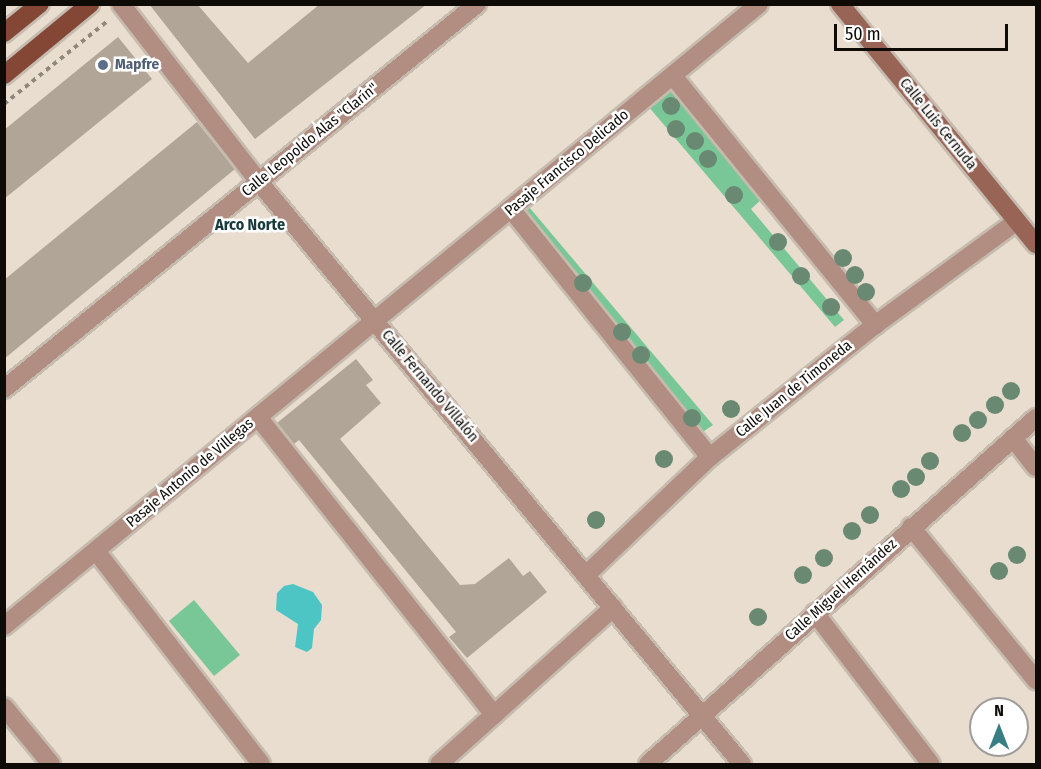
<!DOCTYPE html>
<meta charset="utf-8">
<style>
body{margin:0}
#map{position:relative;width:1041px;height:769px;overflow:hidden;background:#e9ddcf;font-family:"Fira Sans Condensed",sans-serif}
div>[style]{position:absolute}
.green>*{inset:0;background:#79c797}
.water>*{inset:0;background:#4ec5c5}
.building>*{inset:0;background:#b1a597}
.path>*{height:4px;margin-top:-2px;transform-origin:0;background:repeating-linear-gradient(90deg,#90887d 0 4.5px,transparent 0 9px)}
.roads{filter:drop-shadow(2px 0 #c6bbaf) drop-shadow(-2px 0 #c6bbaf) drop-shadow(0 2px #c6bbaf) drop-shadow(0 -2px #c6bbaf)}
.street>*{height:18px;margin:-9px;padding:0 9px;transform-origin:9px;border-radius:9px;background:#b18d82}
.secondary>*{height:18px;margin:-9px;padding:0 9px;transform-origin:9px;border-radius:9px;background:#986455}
.primary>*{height:18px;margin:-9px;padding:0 9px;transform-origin:9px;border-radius:9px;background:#844735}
.trees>*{width:18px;height:18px;margin:-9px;border-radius:50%;background:#6a8972}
.dots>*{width:16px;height:16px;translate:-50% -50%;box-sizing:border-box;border:3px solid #fff;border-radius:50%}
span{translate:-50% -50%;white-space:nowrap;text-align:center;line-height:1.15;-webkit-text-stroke:5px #fff;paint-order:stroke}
.service-label{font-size:15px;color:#4e5e75;font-weight:700}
.left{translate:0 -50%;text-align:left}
.street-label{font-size:15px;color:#0e0b06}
.neighbourhood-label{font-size:16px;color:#173a3d;font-weight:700}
.frame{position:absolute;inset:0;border:6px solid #0e0b06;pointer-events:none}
.north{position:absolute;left:969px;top:697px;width:60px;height:60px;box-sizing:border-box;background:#fff;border:2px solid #9f9d9b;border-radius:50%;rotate:0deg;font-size:16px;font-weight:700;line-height:24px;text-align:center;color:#0e0b06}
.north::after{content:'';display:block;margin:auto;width:21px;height:27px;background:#377f85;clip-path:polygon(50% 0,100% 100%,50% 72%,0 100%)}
.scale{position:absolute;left:834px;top:24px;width:174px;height:27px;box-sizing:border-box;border:3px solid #0e0b06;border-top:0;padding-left:8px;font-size:18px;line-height:21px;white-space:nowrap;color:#0e0b06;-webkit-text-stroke:4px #fff;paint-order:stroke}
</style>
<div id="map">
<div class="green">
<i style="clip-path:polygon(670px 88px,763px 198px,751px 209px,844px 320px,835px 327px,648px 106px)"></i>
<i style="clip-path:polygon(529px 207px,713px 425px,688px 442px,513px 217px)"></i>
<i style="clip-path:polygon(194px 600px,240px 655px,214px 676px,169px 621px)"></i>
</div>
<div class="water">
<i style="clip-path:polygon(293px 584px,313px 592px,322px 605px,321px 620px,314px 629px,312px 648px,307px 652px,295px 647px,298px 624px,276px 610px,277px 593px,284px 586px)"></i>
</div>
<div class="building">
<i style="clip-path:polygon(149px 4px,197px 4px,248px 63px,320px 4px,427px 4px,255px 139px)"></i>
<i style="clip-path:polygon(118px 37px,152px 79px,4px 199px,4px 130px)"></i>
<i style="clip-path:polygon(197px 122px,235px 169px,4px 359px,4px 280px)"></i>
<i style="clip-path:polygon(356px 359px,373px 380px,366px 385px,381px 403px,340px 439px,426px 544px,460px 585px,475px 584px,509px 558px,523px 576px,530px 571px,547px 592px,467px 658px,449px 637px,456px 632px,299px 440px,294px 444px,277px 423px)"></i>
</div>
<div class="path">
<i style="left:4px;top:104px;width:134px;rotate:-38.7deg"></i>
</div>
<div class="roads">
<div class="street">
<i style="left:121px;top:4px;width:225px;rotate:52.2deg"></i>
<i style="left:259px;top:182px;width:756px;rotate:50.31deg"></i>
<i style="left:673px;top:76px;width:321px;rotate:50.9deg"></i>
<i style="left:511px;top:209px;width:318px;rotate:51.3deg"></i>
<i style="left:4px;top:389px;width:610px;rotate:-39.14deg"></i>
<i style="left:258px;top:417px;width:380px;rotate:51.6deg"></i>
<i style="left:1013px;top:438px;width:37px;rotate:52deg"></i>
<i style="left:911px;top:527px;width:198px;rotate:50.8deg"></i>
<i style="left:96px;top:551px;width:269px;rotate:52.2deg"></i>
<i style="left:586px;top:575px;width:171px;rotate:-43.6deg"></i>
<i style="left:710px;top:457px;width:211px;rotate:-38.7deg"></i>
<i style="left:875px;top:325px;width:176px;rotate:-36.2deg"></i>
<i style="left:815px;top:613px;width:190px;rotate:52.5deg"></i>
<i style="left:4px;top:626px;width:978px;rotate:-39.48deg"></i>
<i style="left:4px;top:707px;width:74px;rotate:50.5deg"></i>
<i style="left:439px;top:764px;width:234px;rotate:-41.9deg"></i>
<i style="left:648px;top:764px;width:520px;rotate:-41.73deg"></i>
</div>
<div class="secondary">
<i style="left:840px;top:4px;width:310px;rotate:50.8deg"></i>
</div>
<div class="primary">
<i style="left:4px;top:33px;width:46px;rotate:-38.9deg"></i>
<i style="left:4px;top:75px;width:112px;rotate:-39.5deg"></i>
</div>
</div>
<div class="trees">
<i style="left:671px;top:106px"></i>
<i style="left:676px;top:129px"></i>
<i style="left:695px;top:141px"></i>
<i style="left:708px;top:159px"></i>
<i style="left:734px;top:195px"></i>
<i style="left:778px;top:242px"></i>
<i style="left:843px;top:258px"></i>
<i style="left:855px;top:275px"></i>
<i style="left:801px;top:276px"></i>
<i style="left:583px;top:283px"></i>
<i style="left:866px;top:292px"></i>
<i style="left:831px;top:307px"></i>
<i style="left:622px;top:332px"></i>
<i style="left:641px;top:355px"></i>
<i style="left:1011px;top:391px"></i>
<i style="left:995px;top:405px"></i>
<i style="left:731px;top:409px"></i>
<i style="left:692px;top:418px"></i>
<i style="left:978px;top:420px"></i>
<i style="left:962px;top:433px"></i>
<i style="left:664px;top:459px"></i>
<i style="left:930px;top:461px"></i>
<i style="left:916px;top:477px"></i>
<i style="left:901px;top:489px"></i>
<i style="left:870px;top:515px"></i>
<i style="left:596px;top:520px"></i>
<i style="left:852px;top:531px"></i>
<i style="left:1017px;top:555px"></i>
<i style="left:824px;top:558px"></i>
<i style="left:999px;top:571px"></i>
<i style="left:803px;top:575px"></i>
<i style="left:758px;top:617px"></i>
</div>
<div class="dots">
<i style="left:103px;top:65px;background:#5c6f8a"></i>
</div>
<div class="service-label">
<span class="left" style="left:115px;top:65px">Mapfre</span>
</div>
<div class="street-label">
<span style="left:938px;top:124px;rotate:51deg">Calle Luis Cernuda</span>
<span style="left:310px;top:140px;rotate:-39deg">Calle Leopoldo Alas "Clarín"</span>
<span style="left:567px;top:163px;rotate:-40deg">Pasaje Francisco Delicado</span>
<span style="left:430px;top:386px;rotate:50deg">Calle Fernando Villalón</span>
<span style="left:794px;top:389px;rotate:-39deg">Calle Juan de Timoneda</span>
<span style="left:190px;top:473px;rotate:-40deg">Pasaje Antonio de Villegas</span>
<span style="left:841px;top:590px;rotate:-42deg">Calle Miguel Hernández</span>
</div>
<div class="neighbourhood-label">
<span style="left:250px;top:225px">Arco Norte</span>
</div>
<div class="frame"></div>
<div class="north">N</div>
<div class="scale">50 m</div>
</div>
